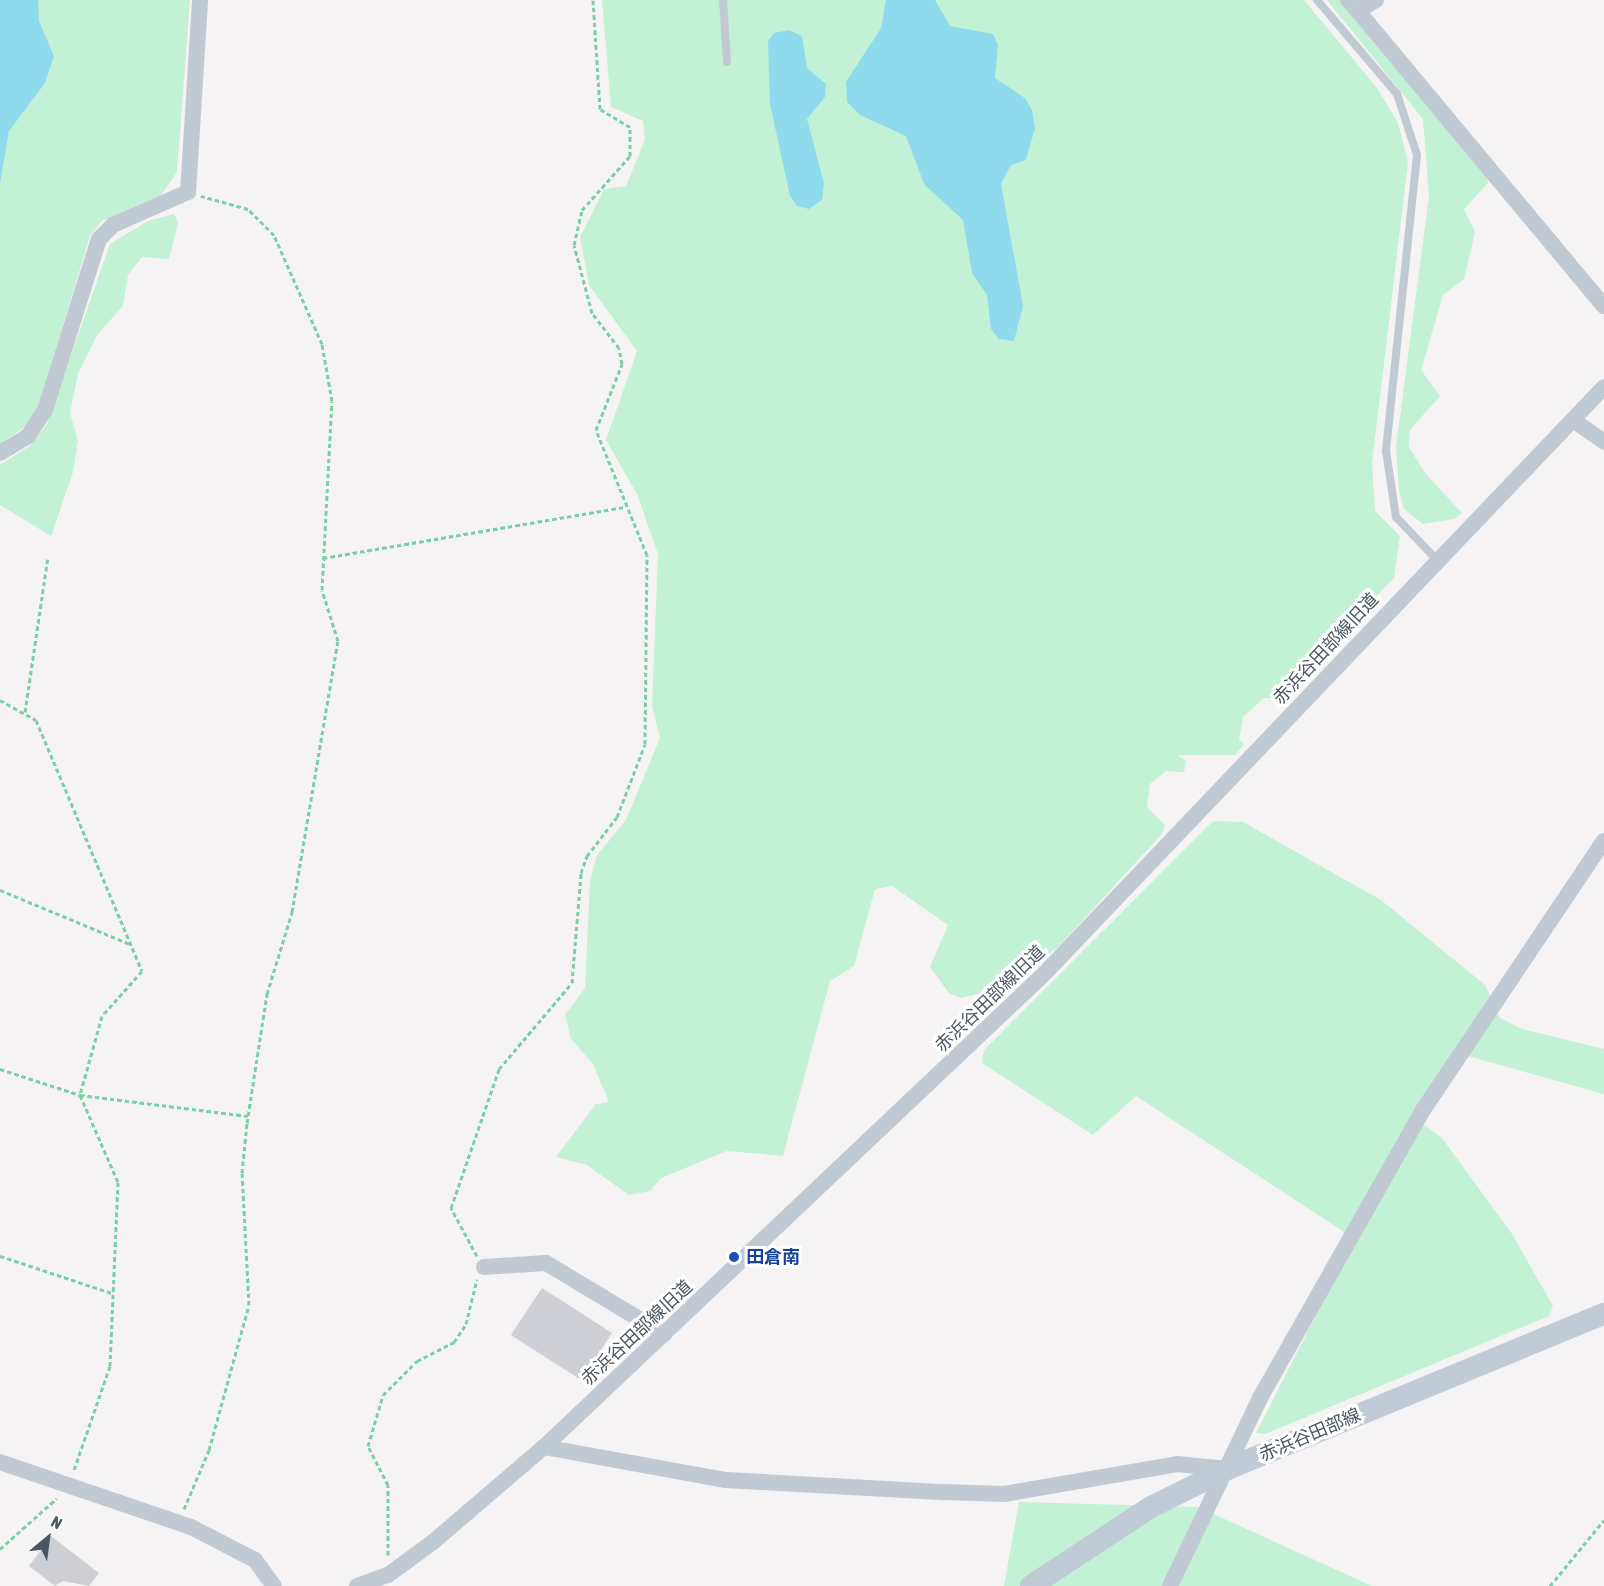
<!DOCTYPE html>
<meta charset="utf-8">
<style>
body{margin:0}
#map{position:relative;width:1604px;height:1586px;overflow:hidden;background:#f5f3f3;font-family:"Asap Condensed","Noto Sans JP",sans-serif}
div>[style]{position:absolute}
.green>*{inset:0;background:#c3f1d5}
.water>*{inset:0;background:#90daee}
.building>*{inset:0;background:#cdcfd5}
.path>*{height:3px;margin-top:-1.5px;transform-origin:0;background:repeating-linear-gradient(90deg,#7ad0a6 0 4.5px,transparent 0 7.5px)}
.service>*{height:8px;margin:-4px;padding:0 4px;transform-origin:4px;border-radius:4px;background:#c1cad2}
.minor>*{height:16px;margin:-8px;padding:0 8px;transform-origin:8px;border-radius:8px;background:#c1cad2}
.secondary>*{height:22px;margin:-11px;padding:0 11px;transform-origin:11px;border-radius:11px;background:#c1cbd6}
.dots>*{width:16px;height:16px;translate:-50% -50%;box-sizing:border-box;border:3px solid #fff;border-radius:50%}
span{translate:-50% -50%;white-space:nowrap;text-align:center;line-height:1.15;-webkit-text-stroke:6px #fff;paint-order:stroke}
.street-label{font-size:18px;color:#4a5661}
.transit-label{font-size:18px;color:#164399;font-weight:700}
.left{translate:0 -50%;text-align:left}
.north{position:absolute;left:18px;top:1508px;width:60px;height:60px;-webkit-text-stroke:4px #fff;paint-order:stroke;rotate:29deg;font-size:16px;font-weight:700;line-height:24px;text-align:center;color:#4a5661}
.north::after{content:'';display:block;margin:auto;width:21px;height:27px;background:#4a5661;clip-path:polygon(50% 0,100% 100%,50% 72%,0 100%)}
</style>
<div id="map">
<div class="green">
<i style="clip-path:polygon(0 0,190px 0,177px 172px,160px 197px,102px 221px,90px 236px,39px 404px,26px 426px,0 444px)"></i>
<i style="clip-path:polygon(602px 0,1304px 0,1377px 88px,1398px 123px,1408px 162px,1372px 464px,1375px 511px,1400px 536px,1394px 578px,1356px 617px,1336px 618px,1345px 632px,1339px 641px,1322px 639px,1314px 667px,1295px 677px,1279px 699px,1264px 698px,1243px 717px,1239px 740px,1244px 744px,1235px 755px,1177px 755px,1186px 761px,1184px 772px,1166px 771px,1150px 784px,1147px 807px,1165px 825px,1162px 834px,1059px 946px,1009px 987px,961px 998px,949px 993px,930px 967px,948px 925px,892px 886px,875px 889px,854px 966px,830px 981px,783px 1156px,727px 1151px,661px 1178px,650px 1191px,629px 1195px,587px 1165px,556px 1157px,596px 1104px,609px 1102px,593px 1064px,571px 1039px,565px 1015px,585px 988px,590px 881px,597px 855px,626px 820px,660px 738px,652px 706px,658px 554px,637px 494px,606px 440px,637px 351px,589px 285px,580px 237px,604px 189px,626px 186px,645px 140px,643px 121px,611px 107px)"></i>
<i style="clip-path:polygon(1327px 0,1340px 0,1486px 172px,1488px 183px,1464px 209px,1475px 232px,1464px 279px,1443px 295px,1421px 370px,1440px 396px,1410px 430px,1409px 447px,1425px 473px,1462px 513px,1454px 519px,1423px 524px,1404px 509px,1399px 491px,1396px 447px,1429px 196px,1423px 119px)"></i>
<i style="clip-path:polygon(174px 214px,178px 222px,169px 259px,142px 257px,128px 275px,123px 306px,97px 335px,78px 374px,70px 413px,78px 441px,73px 472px,51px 536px,0 505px,0 465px,31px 445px,47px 424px,110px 244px,148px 221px)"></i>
<i style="clip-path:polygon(1213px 821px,1243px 822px,1381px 900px,1485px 985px,1500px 1018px,1522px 1029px,1604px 1049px,1604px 1094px,1457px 1053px,1411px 1115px,1442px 1138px,1512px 1234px,1553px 1306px,1549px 1316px,1265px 1434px,1256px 1433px,1355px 1239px,1136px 1096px,1093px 1135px,982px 1063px,984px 1050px)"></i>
<i style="clip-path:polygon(1019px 1502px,1198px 1507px,1372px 1586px,1004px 1586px)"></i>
</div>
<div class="water">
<i style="clip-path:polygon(0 0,38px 0,39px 21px,54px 56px,45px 83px,9px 131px,0 183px)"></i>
<i style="clip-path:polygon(886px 0,935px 0,950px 26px,993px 34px,998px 45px,995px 78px,1025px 98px,1032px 110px,1035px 128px,1026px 160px,1011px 165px,1001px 184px,1023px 306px,1014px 341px,999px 339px,991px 329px,987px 295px,972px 273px,963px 220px,924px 184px,906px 136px,860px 115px,847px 102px,846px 82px,881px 28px)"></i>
<i style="clip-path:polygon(789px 30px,802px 36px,807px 68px,826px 84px,825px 97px,807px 119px,824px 184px,822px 200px,809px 209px,797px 206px,790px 196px,770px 104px,768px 41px,774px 33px)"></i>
</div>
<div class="building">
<i style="clip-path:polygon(542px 1288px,612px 1333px,581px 1380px,511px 1335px)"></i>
<i style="clip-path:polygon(51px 1536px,99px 1573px,89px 1586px,63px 1581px,55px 1586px,29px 1566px)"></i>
</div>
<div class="path">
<i style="left:323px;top:558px;width:307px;rotate:-9.6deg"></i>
<i style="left:0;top:700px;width:41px;rotate:29.1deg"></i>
<i style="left:36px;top:720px;width:272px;rotate:67.1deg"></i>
<i style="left:142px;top:971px;width:60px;rotate:131.6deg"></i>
<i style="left:102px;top:1016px;width:82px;rotate:105.6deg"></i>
<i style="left:80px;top:1095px;width:95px;rotate:66.4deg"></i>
<i style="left:118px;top:1182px;width:184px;rotate:92.5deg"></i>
<i style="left:110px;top:1366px;width:110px;rotate:109.1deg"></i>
<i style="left:25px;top:712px;width:157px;rotate:-81.6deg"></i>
<i style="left:0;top:890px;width:141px;rotate:22.6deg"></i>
<i style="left:0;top:1069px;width:84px;rotate:18deg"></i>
<i style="left:80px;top:1095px;width:169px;rotate:7.1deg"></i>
<i style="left:0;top:1256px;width:118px;rotate:18.3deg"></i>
<i style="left:477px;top:1256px;width:55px;rotate:-118.4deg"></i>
<i style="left:451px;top:1208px;width:147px;rotate:-70.9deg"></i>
<i style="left:499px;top:1069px;width:113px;rotate:-49.7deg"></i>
<i style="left:572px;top:983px;width:110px;rotate:-85.3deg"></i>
<i style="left:581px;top:873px;width:18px;rotate:-71deg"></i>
<i style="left:587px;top:856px;width:49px;rotate:-52.4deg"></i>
<i style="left:617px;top:817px;width:78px;rotate:-69deg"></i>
<i style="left:645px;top:744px;width:189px;rotate:-89.4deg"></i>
<i style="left:647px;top:555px;width:135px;rotate:-112.2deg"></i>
<i style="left:596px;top:430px;width:71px;rotate:-68.5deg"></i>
<i style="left:622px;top:364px;width:16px;rotate:-101deg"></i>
<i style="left:619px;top:348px;width:44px;rotate:-127.6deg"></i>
<i style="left:592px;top:313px;width:70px;rotate:-104.8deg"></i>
<i style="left:574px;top:245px;width:36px;rotate:-77deg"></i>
<i style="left:582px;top:210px;width:72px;rotate:-48.4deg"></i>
<i style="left:630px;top:156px;width:29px;rotate:-90deg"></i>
<i style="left:630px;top:127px;width:35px;rotate:-149deg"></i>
<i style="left:600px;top:109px;width:109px;rotate:-93.7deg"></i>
<i style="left:184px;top:1509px;width:64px;rotate:-67deg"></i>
<i style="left:209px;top:1450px;width:150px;rotate:-74.6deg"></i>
<i style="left:249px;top:1305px;width:132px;rotate:-93deg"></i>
<i style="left:242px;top:1173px;width:50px;rotate:-84.3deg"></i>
<i style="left:247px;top:1123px;width:131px;rotate:-81.2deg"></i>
<i style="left:267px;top:994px;width:86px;rotate:-73deg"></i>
<i style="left:292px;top:912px;width:275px;rotate:-80.4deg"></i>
<i style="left:338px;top:641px;width:53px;rotate:-107.4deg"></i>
<i style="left:322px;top:590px;width:189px;rotate:-87deg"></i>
<i style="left:332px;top:401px;width:58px;rotate:-100deg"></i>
<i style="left:322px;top:344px;width:119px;rotate:-113.8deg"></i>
<i style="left:274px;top:235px;width:37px;rotate:-135deg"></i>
<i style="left:248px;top:209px;width:49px;rotate:-164.5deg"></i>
<i style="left:0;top:1549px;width:76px;rotate:-41.8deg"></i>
<i style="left:388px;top:1555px;width:70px;rotate:-90deg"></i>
<i style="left:388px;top:1485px;width:44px;rotate:-117.1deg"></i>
<i style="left:368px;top:1446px;width:53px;rotate:-73.6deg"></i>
<i style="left:383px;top:1395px;width:48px;rotate:-45deg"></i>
<i style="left:417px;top:1361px;width:42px;rotate:-27.2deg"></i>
<i style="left:454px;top:1342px;width:22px;rotate:-56deg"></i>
<i style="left:466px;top:1324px;width:46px;rotate:-76.3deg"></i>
<i style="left:1550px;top:1586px;width:85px;rotate:-50.7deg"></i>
</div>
<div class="service">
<i style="left:723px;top:0;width:62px;rotate:86.3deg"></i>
<i style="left:1317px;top:0;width:123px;rotate:49.6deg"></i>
<i style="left:1397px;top:94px;width:64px;rotate:71.8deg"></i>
<i style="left:1417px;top:155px;width:298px;rotate:96deg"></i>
<i style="left:1386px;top:451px;width:67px;rotate:81.4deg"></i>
<i style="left:1396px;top:517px;width:58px;rotate:46.4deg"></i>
</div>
<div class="minor">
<i style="left:1348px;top:0;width:15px;rotate:48deg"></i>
<i style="left:1376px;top:0;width:21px;rotate:149deg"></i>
<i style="left:1358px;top:11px;width:384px;rotate:50.2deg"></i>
<i style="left:1573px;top:420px;width:38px;rotate:35deg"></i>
<i style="left:0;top:453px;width:33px;rotate:-31deg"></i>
<i style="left:28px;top:436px;width:31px;rotate:-57deg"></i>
<i style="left:45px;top:410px;width:179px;rotate:-72.5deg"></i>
<i style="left:99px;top:239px;width:20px;rotate:-45deg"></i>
<i style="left:113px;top:225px;width:82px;rotate:-23.7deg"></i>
<i style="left:188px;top:192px;width:192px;rotate:-86.4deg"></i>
<i style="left:484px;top:1267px;width:62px;rotate:-3.7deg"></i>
<i style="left:546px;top:1263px;width:138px;rotate:31deg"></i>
<i style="left:544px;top:1447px;width:185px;rotate:10.3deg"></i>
<i style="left:726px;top:1480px;width:218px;rotate:3.2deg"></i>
<i style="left:944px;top:1492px;width:60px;rotate:1.9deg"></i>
<i style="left:1004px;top:1494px;width:176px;rotate:-9.8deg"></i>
<i style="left:1177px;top:1464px;width:50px;rotate:5.7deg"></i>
<i style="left:0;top:1462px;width:202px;rotate:18.8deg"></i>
<i style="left:191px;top:1527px;width:72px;rotate:27.3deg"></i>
<i style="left:255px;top:1560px;width:32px;rotate:54deg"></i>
<i style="left:357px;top:1586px;width:33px;rotate:-20deg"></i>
<i style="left:388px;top:1575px;width:56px;rotate:-36.3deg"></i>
<i style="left:433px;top:1542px;width:146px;rotate:-40.6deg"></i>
<i style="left:544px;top:1447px;width:688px;rotate:-43.41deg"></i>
<i style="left:1044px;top:974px;width:811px;rotate:-46.35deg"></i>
<i style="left:1170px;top:1586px;width:208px;rotate:-64.4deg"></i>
<i style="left:1260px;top:1398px;width:331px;rotate:-60.5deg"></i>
<i style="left:1423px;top:1110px;width:324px;rotate:-56.1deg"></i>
</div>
<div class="secondary">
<i style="left:1031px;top:1586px;width:144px;rotate:-33.4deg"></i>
<i style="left:1151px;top:1507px;width:90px;rotate:-26.3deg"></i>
<i style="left:1232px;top:1467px;width:402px;rotate:-22.4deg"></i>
</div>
<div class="dots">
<i style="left:734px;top:1257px;background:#1a4fb4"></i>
</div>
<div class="street-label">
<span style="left:1326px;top:649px;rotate:-47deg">赤浜谷田部線旧道</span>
<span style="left:990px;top:999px;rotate:-44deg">赤浜谷田部線旧道</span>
<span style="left:637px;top:1333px;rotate:-43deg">赤浜谷田部線旧道</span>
<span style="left:1310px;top:1435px;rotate:-23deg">赤浜谷田部線</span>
</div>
<div class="transit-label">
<span class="left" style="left:746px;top:1257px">田倉南</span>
</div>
<div class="north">N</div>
</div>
